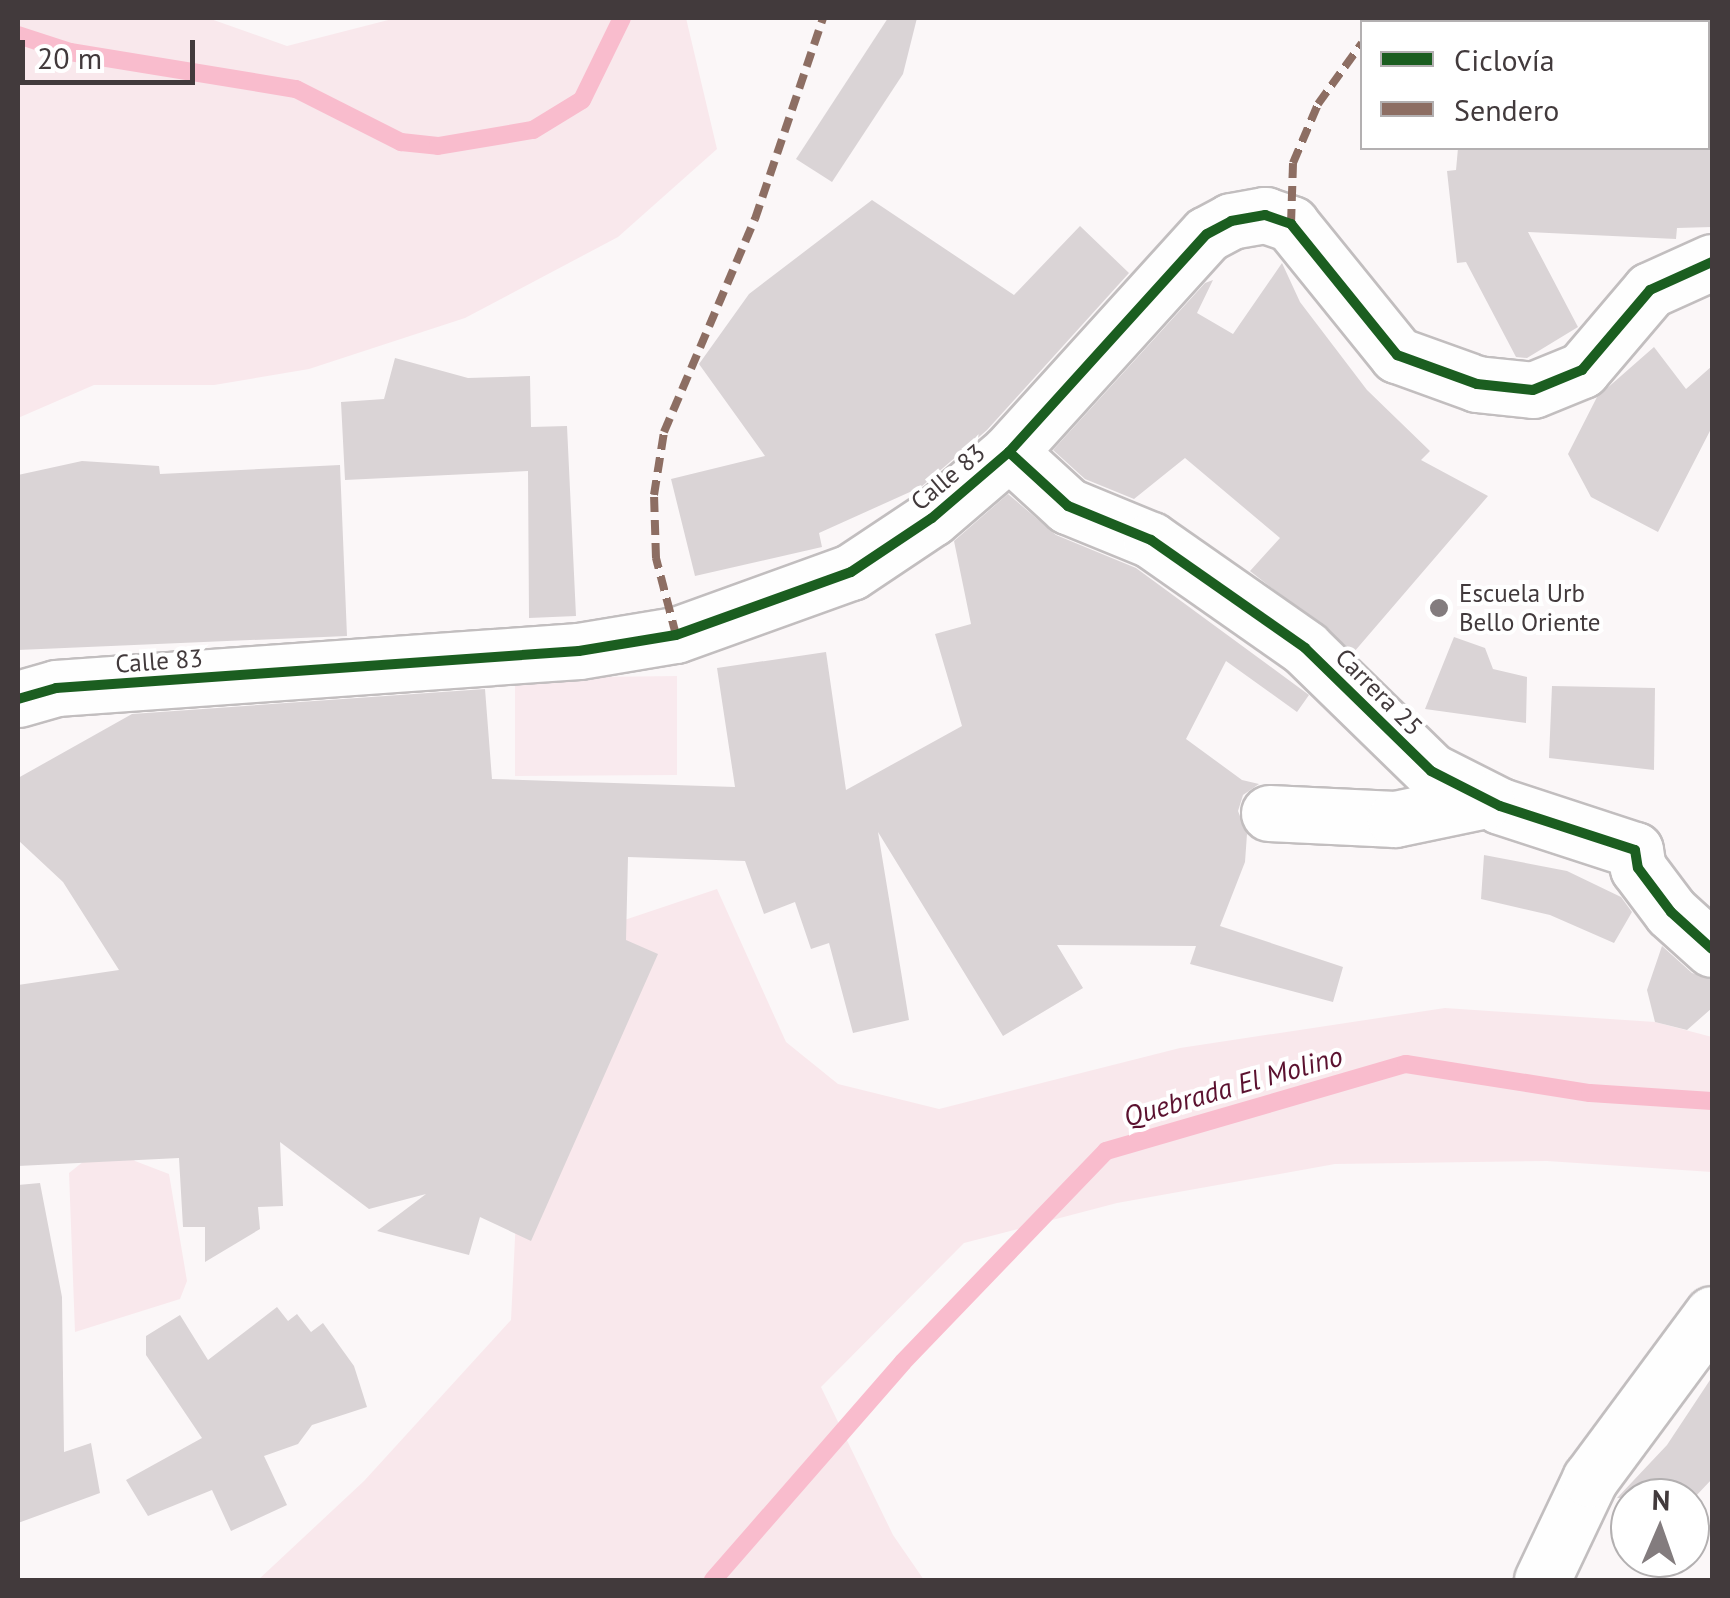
<!DOCTYPE html>
<meta charset="utf-8">
<style>
body{margin:0}
#map{position:relative;width:1730px;height:1598px;overflow:hidden;background:#fbf7f8;font-family:"PT Sans",sans-serif}
div>[style]{position:absolute}
.built>*{inset:0;background:#f9eaee}
.green>*{inset:0;background:#f9e8ec}
.stream>*{height:18px;margin:-9px;padding:0 9px;transform-origin:9px;border-radius:9px;background:#f9bccd}
.building>*{inset:0;background:#dad4d6}
.roads{filter:drop-shadow(2px 0 #c2bebf) drop-shadow(-2px 0 #c2bebf) drop-shadow(0 2px #c2bebf) drop-shadow(0 -2px #c2bebf)}
.minor>*{height:55px;margin:-27.5px;padding:0 27.5px;transform-origin:27.5px;border-radius:27.5px;background:#fefefe}
.quiet>*{height:8px;margin-top:-4px;transform-origin:0;background:repeating-linear-gradient(90deg,#8d6e63 0 15px,transparent 0 23px)}
.cycleway>*{height:10px;margin:-5px;padding:0 5px;transform-origin:5px;border-radius:5px;background:#1b5e20}
.dots>*{width:28px;height:28px;translate:-50% -50%;box-sizing:border-box;border:5px solid #fff;border-radius:50%}
span{translate:-50% -50%;white-space:nowrap;text-align:center;line-height:1.15;-webkit-text-stroke:8px #fff;paint-order:stroke}
.street-label{font-size:25px;color:#423a3c}
.poi-label{font-size:25px;color:#423a3c}
.left{translate:0 -50%;text-align:left}
.water-label{font-size:28px;color:#5b112f;font-style:italic}
.frame{position:absolute;inset:0;border:20px solid #423a3c;pointer-events:none}
.legend{position:absolute;left:1360px;top:20px;width:350px;height:130px;box-sizing:border-box;background:#fff;border:2px solid #b3b0b1;margin:0;padding:12px 18px;list-style:none;font-size:30px;color:#423a3c}
.legend li{display:flex;align-items:center;gap:20px;height:50px}
.legend b{width:50px;border:2px solid #b3b0b1}
.north{position:absolute;left:1610px;top:1478px;width:100px;height:100px;box-sizing:border-box;background:#fff;border:2px solid #b3b0b1;border-radius:50%;rotate:2deg;font-size:28px;font-weight:700;line-height:40px;text-align:center;color:#423a3c}
.north::after{content:'';display:block;margin:auto;width:35px;height:45px;background:#837c7e;clip-path:polygon(50% 0,100% 100%,50% 72%,0 100%)}
.scale{position:absolute;left:20px;top:40px;width:175px;height:45px;box-sizing:border-box;border:5px solid #423a3c;border-top:0;padding-left:12px;font-size:30px;line-height:35px;white-space:nowrap;color:#423a3c;-webkit-text-stroke:8px #fff;paint-order:stroke}
</style>
<div id="map">
<div class="built">
<i style="clip-path:polygon(677px 676px,677px 775px,515px 776px,515px 678px)"></i>
</div>
<div class="green">
<i style="clip-path:polygon(18px 18px,208px 18px,287px 46px,396px 18px,686px 18px,717px 149px,618px 237px,465px 318px,309px 369px,214px 385px,94px 385px,18px 418px)"></i>
<i style="clip-path:polygon(717px 889px,786px 1042px,838px 1084px,939px 1109px,1180px 1048px,1445px 1008px,1655px 1022px,1712px 1037px,1712px 1172px,1547px 1161px,1335px 1164px,1117px 1203px,964px 1243px,821px 1387px,893px 1535px,924px 1580px,258px 1580px,364px 1481px,511px 1320px,529px 952px)"></i>
<i style="clip-path:polygon(113px 1138px,135px 1161px,169px 1174px,187px 1281px,180px 1299px,75px 1332px,69px 1173px)"></i>
</div>
<div class="stream">
<i style="left:18px;top:35px;width:55px;rotate:18.1deg"></i>
<i style="left:70px;top:52px;width:229px;rotate:9.3deg"></i>
<i style="left:296px;top:89px;width:118px;rotate:26.8deg"></i>
<i style="left:401px;top:142px;width:37px;rotate:6deg"></i>
<i style="left:438px;top:146px;width:96px;rotate:-9.6deg"></i>
<i style="left:533px;top:130px;width:57px;rotate:-31.5deg"></i>
<i style="left:582px;top:100px;width:91px;rotate:-64deg"></i>
<i style="left:713px;top:1580px;width:289px;rotate:-48.9deg"></i>
<i style="left:903px;top:1362px;width:293px;rotate:-46.1deg"></i>
<i style="left:1106px;top:1151px;width:312px;rotate:-16.2deg"></i>
<i style="left:1406px;top:1064px;width:186px;rotate:9deg"></i>
<i style="left:1590px;top:1093px;width:122px;rotate:3.8deg"></i>
</div>
<div class="building">
<i style="clip-path:polygon(888px 18px,917px 18px,903px 74px,832px 182px,796px 159px)"></i>
<i style="clip-path:polygon(1458px 148px,1712px 148px,1712px 227px,1677px 228px,1676px 239px,1528px 232px,1578px 327px,1527px 358px,1516px 357px,1466px 262px,1457px 263px,1447px 171px,1456px 170px)"></i>
<i style="clip-path:polygon(872px 200px,1014px 295px,1080px 226px,1129px 273px,987px 430px,921px 487px,819px 533px,822px 547px,695px 576px,671px 479px,765px 456px,699px 364px,749px 294px)"></i>
<i style="clip-path:polygon(1282px 263px,1300px 302px,1367px 390px,1430px 451px,1421px 460px,1488px 496px,1354px 652px,1250px 571px,1280px 538px,1185px 458px,1134px 499px,1085px 479px,1053px 450px,1205px 283px,1213px 280px,1197px 313px,1233px 334px)"></i>
<i style="clip-path:polygon(1654px 347px,1686px 389px,1712px 366px,1712px 427px,1658px 532px,1591px 497px,1568px 454px,1597px 397px)"></i>
<i style="clip-path:polygon(395px 358px,468px 378px,530px 376px,531px 427px,567px 426px,576px 616px,529px 618px,528px 471px,345px 480px,341px 402px,384px 399px)"></i>
<i style="clip-path:polygon(82px 461px,159px 466px,160px 474px,340px 465px,347px 636px,18px 650px,18px 475px)"></i>
<i style="clip-path:polygon(1008px 494px,1056px 535px,1136px 568px,1309px 695px,1297px 712px,1226px 661px,1186px 739px,1242px 780px,1259px 784px,1243px 795px,1238px 811px,1247px 834px,1245px 862px,1220px 926px,1343px 967px,1333px 1002px,1190px 964px,1196px 946px,1057px 945px,1083px 988px,1003px 1036px,878px 832px,909px 1020px,853px 1033px,829px 943px,811px 949px,795px 902px,764px 914px,745px 861px,628px 857px,626px 940px,658px 954px,531px 1241px,480px 1217px,469px 1255px,377px 1231px,426px 1194px,369px 1209px,280px 1142px,283px 1206px,258px 1207px,260px 1229px,205px 1262px,205px 1227px,183px 1227px,179px 1158px,18px 1166px,18px 985px,119px 970px,63px 882px,18px 840px,18px 778px,132px 714px,485px 689px,492px 779px,735px 787px,717px 668px,826px 652px,846px 790px,962px 726px,935px 634px,971px 624px,954px 541px)"></i>
<i style="clip-path:polygon(1454px 637px,1485px 648px,1493px 669px,1527px 677px,1526px 723px,1425px 709px)"></i>
<i style="clip-path:polygon(1552px 686px,1655px 688px,1654px 770px,1549px 758px)"></i>
<i style="clip-path:polygon(1484px 855px,1567px 871px,1621px 897px,1632px 912px,1614px 943px,1550px 915px,1481px 899px)"></i>
<i style="clip-path:polygon(1662px 946px,1692px 973px,1712px 979px,1712px 1008px,1687px 1030px,1655px 1022px,1647px 990px)"></i>
<i style="clip-path:polygon(40px 1183px,62px 1297px,64px 1452px,91px 1443px,100px 1493px,18px 1523px,18px 1185px)"></i>
<i style="clip-path:polygon(277px 1307px,288px 1321px,297px 1314px,311px 1332px,323px 1323px,354px 1366px,367px 1407px,312px 1425px,298px 1444px,264px 1456px,287px 1505px,231px 1531px,212px 1490px,148px 1516px,126px 1480px,202px 1438px,146px 1355px,146px 1336px,180px 1315px,208px 1360px)"></i>
<i style="clip-path:polygon(1712px 1377px,1712px 1479px,1694px 1498px,1617px 1498px,1667px 1445px)"></i>
</div>
<div class="roads">
<div class="minor">
<i style="left:1009px;top:452px;width:80px;rotate:42.5deg"></i>
<i style="left:1068px;top:506px;width:90px;rotate:22.3deg"></i>
<i style="left:1151px;top:540px;width:188px;rotate:35deg"></i>
<i style="left:1305px;top:648px;width:176px;rotate:44.3deg"></i>
<i style="left:1431px;top:771px;width:77px;rotate:26.9deg"></i>
<i style="left:1500px;top:806px;width:142px;rotate:18.1deg"></i>
<i style="left:1635px;top:850px;width:18px;rotate:81deg"></i>
<i style="left:1638px;top:868px;width:55px;rotate:53.1deg"></i>
<i style="left:1671px;top:912px;width:55px;rotate:42.1deg"></i>
<i style="left:18px;top:699px;width:40px;rotate:-16deg"></i>
<i style="left:56px;top:688px;width:524px;rotate:-4.05deg"></i>
<i style="left:579px;top:651px;width:98px;rotate:-9.4deg"></i>
<i style="left:676px;top:635px;width:186px;rotate:-19.8deg"></i>
<i style="left:851px;top:572px;width:97px;rotate:-33.7deg"></i>
<i style="left:932px;top:518px;width:101px;rotate:-40.6deg"></i>
<i style="left:1009px;top:452px;width:294px;rotate:-47.8deg"></i>
<i style="left:1207px;top:234px;width:27px;rotate:-28deg"></i>
<i style="left:1231px;top:221px;width:35px;rotate:-10deg"></i>
<i style="left:1265px;top:215px;width:28px;rotate:19deg"></i>
<i style="left:1291px;top:224px;width:169px;rotate:51deg"></i>
<i style="left:1397px;top:355px;width:85px;rotate:19.9deg"></i>
<i style="left:1477px;top:384px;width:56px;rotate:6.1deg"></i>
<i style="left:1533px;top:390px;width:53px;rotate:-22.2deg"></i>
<i style="left:1582px;top:370px;width:105px;rotate:-49.6deg"></i>
<i style="left:1650px;top:290px;width:68px;rotate:-24.3deg"></i>
<i style="left:1269px;top:813px;width:126px;rotate:2.7deg"></i>
<i style="left:1395px;top:819px;width:93px;rotate:-11.8deg"></i>
<i style="left:1542px;top:1580px;width:112px;rotate:-64.6deg"></i>
<i style="left:1590px;top:1479px;width:205px;rotate:-53.5deg"></i>
</div>
</div>
<div class="quiet">
<i style="left:1385px;top:22px;width:8px;rotate:-30deg"></i>
<i style="left:1291px;top:224px;width:61px;rotate:-88.1deg"></i>
<i style="left:1293px;top:163px;width:64px;rotate:-67deg"></i>
<i style="left:1318px;top:104px;width:75px;rotate:-54.2deg"></i>
<i style="left:676px;top:635px;width:80px;rotate:-104.6deg"></i>
<i style="left:656px;top:558px;width:63px;rotate:-91.8deg"></i>
<i style="left:654px;top:495px;width:64px;rotate:-81deg"></i>
<i style="left:664px;top:432px;width:232px;rotate:-66.9deg"></i>
<i style="left:755px;top:219px;width:212px;rotate:-71.3deg"></i>
</div>
<div class="cycleway">
<i style="left:1009px;top:452px;width:80px;rotate:42.5deg"></i>
<i style="left:1068px;top:506px;width:90px;rotate:22.3deg"></i>
<i style="left:1151px;top:540px;width:188px;rotate:35deg"></i>
<i style="left:1305px;top:648px;width:176px;rotate:44.3deg"></i>
<i style="left:1431px;top:771px;width:77px;rotate:26.9deg"></i>
<i style="left:1500px;top:806px;width:142px;rotate:18.1deg"></i>
<i style="left:1635px;top:850px;width:18px;rotate:81deg"></i>
<i style="left:1638px;top:868px;width:55px;rotate:53.1deg"></i>
<i style="left:1671px;top:912px;width:55px;rotate:42.1deg"></i>
<i style="left:18px;top:699px;width:40px;rotate:-16deg"></i>
<i style="left:56px;top:688px;width:524px;rotate:-4.05deg"></i>
<i style="left:579px;top:651px;width:98px;rotate:-9.4deg"></i>
<i style="left:676px;top:635px;width:186px;rotate:-19.8deg"></i>
<i style="left:851px;top:572px;width:97px;rotate:-33.7deg"></i>
<i style="left:932px;top:518px;width:101px;rotate:-40.6deg"></i>
<i style="left:1009px;top:452px;width:294px;rotate:-47.8deg"></i>
<i style="left:1207px;top:234px;width:27px;rotate:-28deg"></i>
<i style="left:1231px;top:221px;width:35px;rotate:-10deg"></i>
<i style="left:1265px;top:215px;width:28px;rotate:19deg"></i>
<i style="left:1291px;top:224px;width:169px;rotate:51deg"></i>
<i style="left:1397px;top:355px;width:85px;rotate:19.9deg"></i>
<i style="left:1477px;top:384px;width:56px;rotate:6.1deg"></i>
<i style="left:1533px;top:390px;width:53px;rotate:-22.2deg"></i>
<i style="left:1582px;top:370px;width:105px;rotate:-49.6deg"></i>
<i style="left:1650px;top:290px;width:68px;rotate:-24.3deg"></i>
</div>
<div class="dots">
<i style="left:1439px;top:608px;background:#837c7e"></i>
</div>
<div class="street-label">
<span style="left:948px;top:477px;rotate:-40deg">Calle 83</span>
<span style="left:159px;top:661px;rotate:-4deg">Calle 83</span>
<span style="left:1379px;top:692px;rotate:45deg">Carrera 25</span>
</div>
<div class="poi-label">
<span class="left" style="left:1459px;top:608px">Escuela Urb<br>Bello Oriente</span>
</div>
<div class="water-label">
<span style="left:1233px;top:1086px;rotate:-16deg">Quebrada El Molino</span>
</div>
<div class="frame"></div>
<ul class="legend">
<li><b style="height:12px;background:#1b5e20"></b>Ciclovía</li>
<li><b style="height:12px;background:#8d6e63"></b>Sendero</li>
</ul>
<div class="north">N</div>
<div class="scale">20 m</div>
</div>
